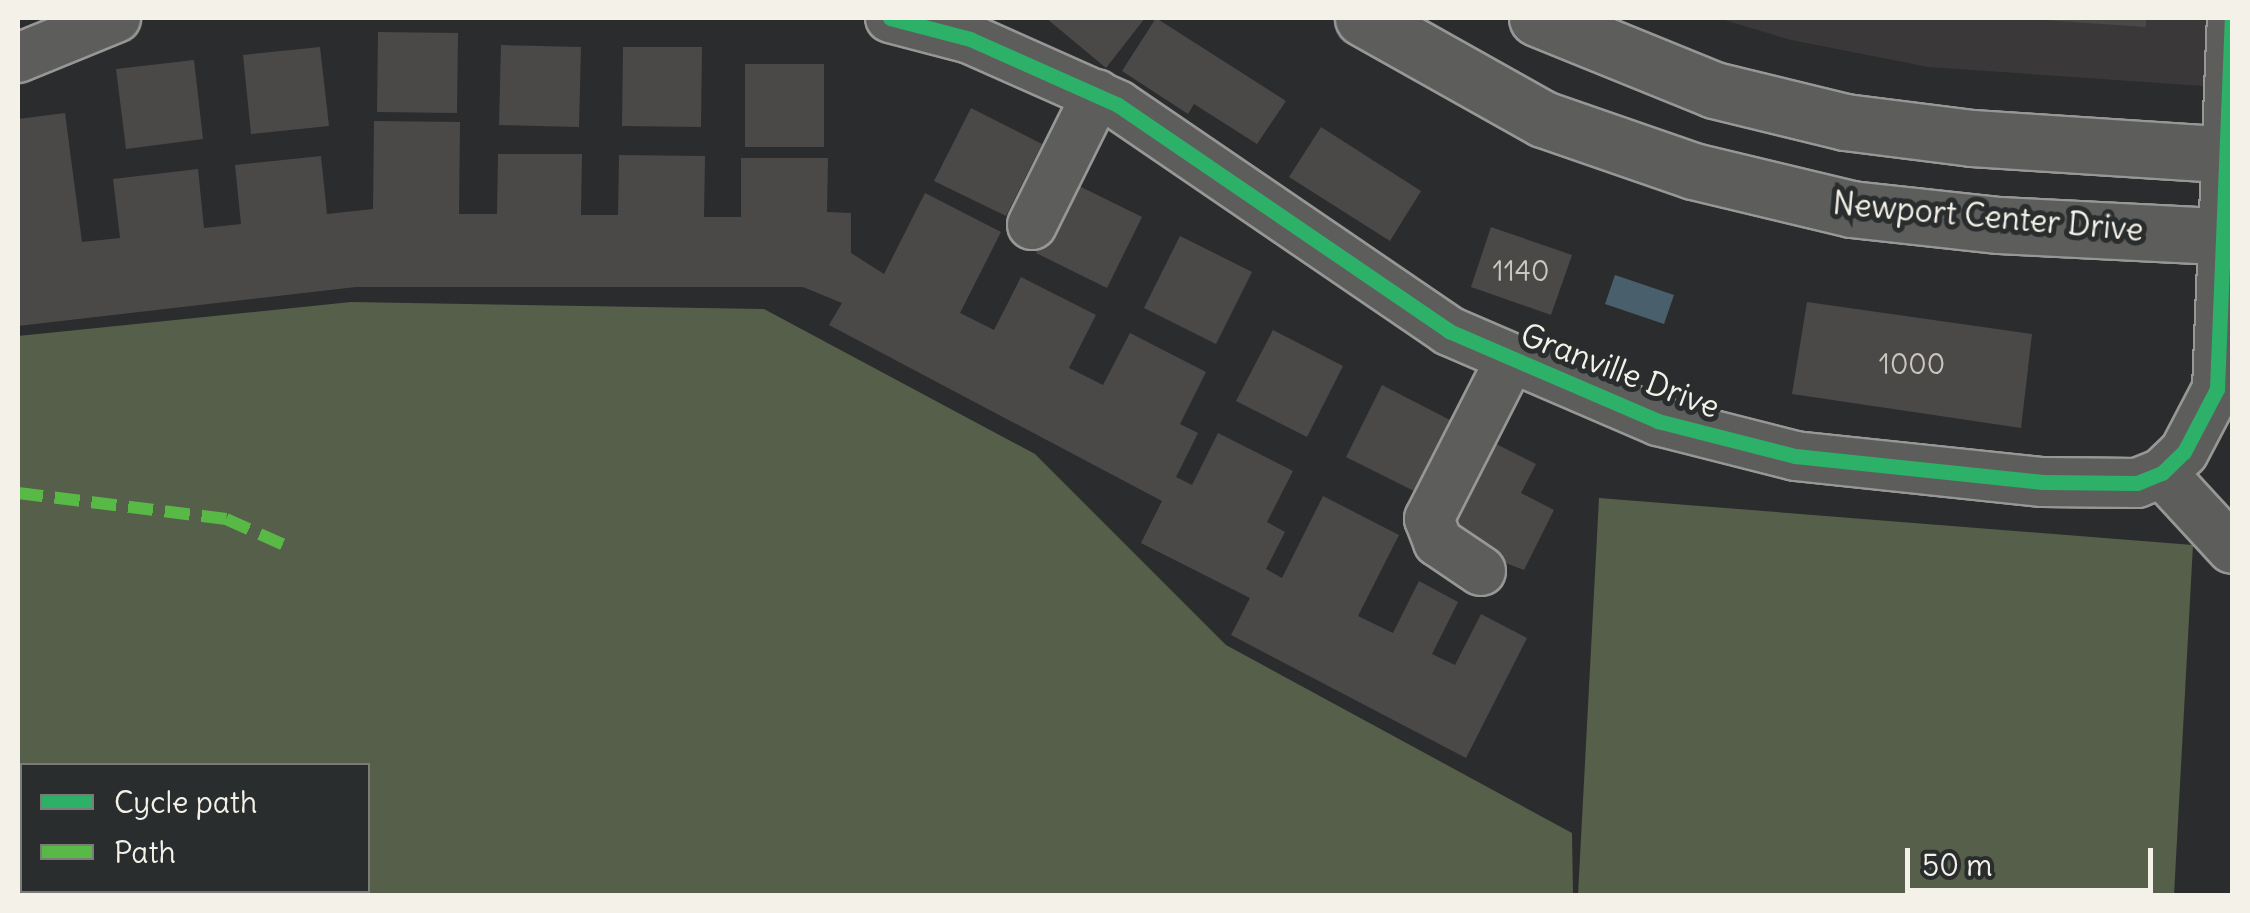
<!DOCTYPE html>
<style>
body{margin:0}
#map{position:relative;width:2250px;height:913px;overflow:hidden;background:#2b2c2d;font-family:Delius,sans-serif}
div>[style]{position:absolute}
.built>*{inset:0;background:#3b3839}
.green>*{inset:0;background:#565f4a}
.water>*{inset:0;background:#4a5f6c}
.building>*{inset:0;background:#4b4848}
.roads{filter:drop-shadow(2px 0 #979796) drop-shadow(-2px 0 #979796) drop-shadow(0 2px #979796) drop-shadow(0 -2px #979796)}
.minor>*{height:48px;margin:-24px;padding:0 24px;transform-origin:24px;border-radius:24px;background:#5d5d5c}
.major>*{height:55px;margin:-27.5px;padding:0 27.5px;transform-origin:27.5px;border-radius:27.5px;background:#5d5d5c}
.quiet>*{height:12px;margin-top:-6px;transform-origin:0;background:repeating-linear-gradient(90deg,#58b947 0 25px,transparent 0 37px)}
.cycleway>*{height:15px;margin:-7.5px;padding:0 7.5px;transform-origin:7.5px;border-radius:7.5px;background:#2db169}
span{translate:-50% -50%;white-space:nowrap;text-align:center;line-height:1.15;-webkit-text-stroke:10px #2a2d2e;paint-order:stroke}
.number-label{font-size:28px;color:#cac7c0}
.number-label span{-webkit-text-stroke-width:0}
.street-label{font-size:32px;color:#f4f1e8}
.frame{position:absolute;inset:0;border:20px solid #f4f1e8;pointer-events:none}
.legend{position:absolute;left:20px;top:763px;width:350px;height:130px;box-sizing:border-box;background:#2a2d2e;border:2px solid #7b7b78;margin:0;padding:12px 18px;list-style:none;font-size:30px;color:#f4f1e8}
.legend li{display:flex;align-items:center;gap:20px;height:50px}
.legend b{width:50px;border:2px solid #7b7b78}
.scale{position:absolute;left:1905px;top:848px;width:248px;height:45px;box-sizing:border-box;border:5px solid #f4f1e8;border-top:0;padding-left:12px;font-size:30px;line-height:35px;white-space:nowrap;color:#f4f1e8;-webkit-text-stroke:8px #2a2d2e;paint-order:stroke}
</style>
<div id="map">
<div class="built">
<i style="clip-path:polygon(1718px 18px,2232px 18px,2232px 88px,1928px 67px,1791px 40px)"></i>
</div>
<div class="green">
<i style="clip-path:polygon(evenodd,351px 302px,764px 309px,1035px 454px,1226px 645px,1572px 833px,1573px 895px,18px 895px,18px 336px,351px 302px,22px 766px,368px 766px,368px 890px,22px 890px,22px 766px)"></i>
<i style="clip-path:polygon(1599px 498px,2193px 545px,2174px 895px,1578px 895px)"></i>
</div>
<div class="water">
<i style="clip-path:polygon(1615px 275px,1674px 295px,1664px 324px,1605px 304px)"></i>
</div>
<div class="building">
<i style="clip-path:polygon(1046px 18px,1145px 18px,1106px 68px)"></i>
<i style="clip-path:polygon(1156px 18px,1286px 101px,1257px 144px,1194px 104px,1188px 114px,1122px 71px)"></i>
<i style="clip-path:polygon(2014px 18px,2146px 18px,2146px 27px)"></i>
<i style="clip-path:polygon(378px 32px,458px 33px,457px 113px,377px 112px)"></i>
<i style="clip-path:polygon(501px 45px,581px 47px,579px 127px,499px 125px)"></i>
<i style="clip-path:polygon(320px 47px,329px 126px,251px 134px,243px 55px)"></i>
<i style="clip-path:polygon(623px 47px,702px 47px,701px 127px,622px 126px)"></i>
<i style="clip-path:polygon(194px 60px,203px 139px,126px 149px,116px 69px)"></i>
<i style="clip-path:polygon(745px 64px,824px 64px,824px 147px,745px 147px)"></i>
<i style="clip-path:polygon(971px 108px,1042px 144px,1006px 216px,934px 181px)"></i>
<i style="clip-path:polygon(65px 113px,82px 242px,120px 238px,113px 179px,198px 169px,204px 228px,241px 224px,235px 165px,321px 156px,327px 214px,373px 209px,374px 121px,460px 122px,459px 214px,497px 214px,498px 154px,582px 154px,581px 215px,618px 215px,619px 155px,705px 156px,704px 217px,741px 217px,741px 158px,828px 158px,827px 212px,851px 213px,851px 253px,884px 274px,925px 193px,1001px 232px,960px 313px,994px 330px,1021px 277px,1096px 315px,1069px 368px,1103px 385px,1130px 333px,1206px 372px,1180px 424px,1198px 433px,1176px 477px,1192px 485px,1218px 433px,1293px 471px,1267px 522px,1285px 532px,1266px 569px,1282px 578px,1323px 496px,1399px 535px,1358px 616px,1393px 633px,1419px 581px,1458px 602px,1432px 654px,1455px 665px,1481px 614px,1527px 638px,1466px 758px,1231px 635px,1250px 598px,1141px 543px,1162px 501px,829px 325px,842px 303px,803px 287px,356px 287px,18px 326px,18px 119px)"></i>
<i style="clip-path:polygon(1321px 127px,1421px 191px,1390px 241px,1289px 177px)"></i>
<i style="clip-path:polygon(1071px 182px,1142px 217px,1107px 288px,1036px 253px)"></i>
<i style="clip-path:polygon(1491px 227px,1572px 255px,1551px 315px,1471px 287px)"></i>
<i style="clip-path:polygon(1180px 236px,1252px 272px,1216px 344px,1144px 308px)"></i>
<i style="clip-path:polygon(1807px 302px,2032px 334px,2021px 428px,1792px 394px)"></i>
<i style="clip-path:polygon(1273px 330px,1343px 366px,1307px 437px,1236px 401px)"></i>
<i style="clip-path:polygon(1382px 385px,1452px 421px,1416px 492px,1346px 457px)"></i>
<i style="clip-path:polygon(1492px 442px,1536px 464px,1521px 493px,1554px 510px,1524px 570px,1443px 539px)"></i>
</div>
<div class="roads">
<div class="minor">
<i style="left:890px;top:18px;width:83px;rotate:14.7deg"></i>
<i style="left:970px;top:39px;width:162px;rotate:24deg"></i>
<i style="left:1118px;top:105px;width:401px;rotate:34.3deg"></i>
<i style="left:1449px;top:331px;width:228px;rotate:23.3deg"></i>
<i style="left:1658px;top:421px;width:141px;rotate:14.3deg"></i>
<i style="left:1795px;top:456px;width:249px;rotate:6deg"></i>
<i style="left:2043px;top:482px;width:94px;rotate:0.6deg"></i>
<i style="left:2137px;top:483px;width:27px;rotate:-22deg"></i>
<i style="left:2162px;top:473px;width:30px;rotate:-44deg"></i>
<i style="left:2184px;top:452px;width:71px;rotate:-62.4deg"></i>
<i style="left:2217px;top:389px;width:371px;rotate:-87.7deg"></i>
<i style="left:18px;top:58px;width:106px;rotate:-22.2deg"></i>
<i style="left:1032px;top:225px;width:146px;rotate:-63.6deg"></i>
<i style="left:2162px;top:473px;width:103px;rotate:47.4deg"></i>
<i style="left:1481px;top:571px;width:52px;rotate:-146deg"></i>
<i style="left:1438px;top:542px;width:25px;rotate:-111deg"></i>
<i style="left:1429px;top:519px;width:178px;rotate:-63deg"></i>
</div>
<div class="major">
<i style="left:1363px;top:18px;width:206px;rotate:29.3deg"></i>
<i style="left:1543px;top:119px;width:159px;rotate:19.1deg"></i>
<i style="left:1693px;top:171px;width:163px;rotate:13.5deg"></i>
<i style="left:1851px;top:209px;width:149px;rotate:6.2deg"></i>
<i style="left:1999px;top:225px;width:233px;rotate:2.9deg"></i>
<i style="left:1537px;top:18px;width:191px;rotate:22.1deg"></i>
<i style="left:1714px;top:90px;width:135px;rotate:13.7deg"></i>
<i style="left:1845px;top:122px;width:128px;rotate:7.2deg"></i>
<i style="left:1972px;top:138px;width:261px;rotate:3.7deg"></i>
</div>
</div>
<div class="quiet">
<i style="left:18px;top:493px;width:210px;rotate:7.1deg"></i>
<i style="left:226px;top:519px;width:73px;rotate:24.1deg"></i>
<i style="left:18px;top:834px;width:4px;rotate:27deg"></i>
<i style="left:133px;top:890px;width:30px;rotate:12deg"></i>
</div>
<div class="cycleway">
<i style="left:890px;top:18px;width:83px;rotate:14.7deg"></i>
<i style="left:970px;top:39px;width:162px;rotate:24deg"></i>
<i style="left:1118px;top:105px;width:401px;rotate:34.3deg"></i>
<i style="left:1449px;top:331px;width:228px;rotate:23.3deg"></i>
<i style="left:1658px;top:421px;width:141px;rotate:14.3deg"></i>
<i style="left:1795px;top:456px;width:249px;rotate:6deg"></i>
<i style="left:2043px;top:482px;width:94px;rotate:0.6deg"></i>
<i style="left:2137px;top:483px;width:27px;rotate:-22deg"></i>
<i style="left:2162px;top:473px;width:30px;rotate:-44deg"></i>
<i style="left:2184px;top:452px;width:71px;rotate:-62.4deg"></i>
<i style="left:2217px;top:389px;width:371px;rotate:-87.7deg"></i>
</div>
<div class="number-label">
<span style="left:1521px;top:271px">1140</span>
<span style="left:1912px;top:364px">1000</span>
</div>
<div class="street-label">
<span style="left:1988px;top:217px;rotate:5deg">Newport Center Drive</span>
<span style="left:1620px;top:371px;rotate:21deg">Granville Drive</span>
</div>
<div class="frame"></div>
<ul class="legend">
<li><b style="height:12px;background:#2db169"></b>Cycle path</li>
<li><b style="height:12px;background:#58b947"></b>Path</li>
</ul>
<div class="scale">50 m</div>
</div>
